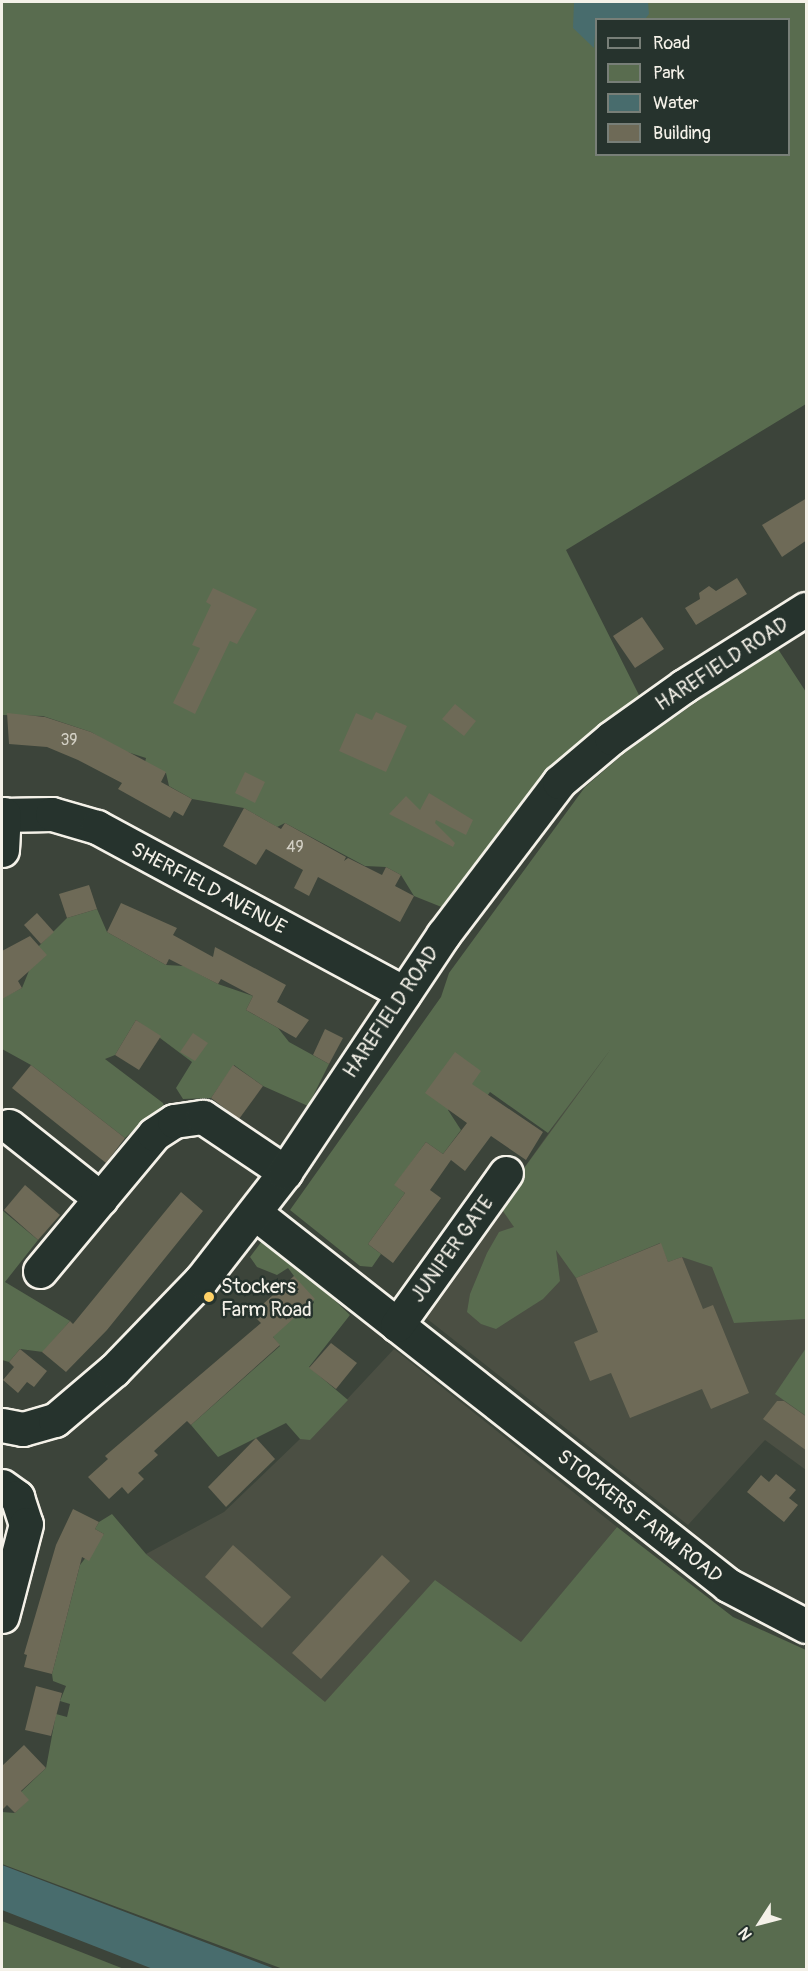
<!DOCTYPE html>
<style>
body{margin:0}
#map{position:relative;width:808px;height:1971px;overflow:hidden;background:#3c443a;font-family:Pangolin,sans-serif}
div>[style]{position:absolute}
.built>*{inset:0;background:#4b4f43}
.green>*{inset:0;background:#596c4f}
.water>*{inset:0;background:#486c6d}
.building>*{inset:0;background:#6e6a57}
.roads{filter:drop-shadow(2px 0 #f4f1e8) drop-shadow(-2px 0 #f4f1e8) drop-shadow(0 2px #f4f1e8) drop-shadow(0 -2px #f4f1e8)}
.minor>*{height:33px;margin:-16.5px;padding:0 16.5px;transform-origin:16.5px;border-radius:16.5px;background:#26332d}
.dots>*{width:16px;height:16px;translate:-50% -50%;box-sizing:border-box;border:3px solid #26332d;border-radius:50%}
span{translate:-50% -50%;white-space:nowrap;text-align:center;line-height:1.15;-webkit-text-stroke:5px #26332d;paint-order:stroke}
.number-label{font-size:16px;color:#d2cfc4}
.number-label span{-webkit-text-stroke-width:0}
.street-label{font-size:20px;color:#f4f1e8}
.poi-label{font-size:20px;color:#f4f1e8}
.left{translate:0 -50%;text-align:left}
.frame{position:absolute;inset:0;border:3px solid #f4f1e8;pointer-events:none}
.legend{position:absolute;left:595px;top:18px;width:195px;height:138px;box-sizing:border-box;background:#26332d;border:2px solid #787f78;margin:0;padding:8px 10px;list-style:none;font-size:18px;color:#f4f1e8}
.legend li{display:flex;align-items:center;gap:12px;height:30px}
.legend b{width:30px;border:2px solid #787f78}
.north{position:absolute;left:730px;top:1893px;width:60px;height:60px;-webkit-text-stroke:4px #26332d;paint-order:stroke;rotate:234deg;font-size:16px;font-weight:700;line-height:24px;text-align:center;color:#f4f1e8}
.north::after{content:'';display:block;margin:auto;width:21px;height:27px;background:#f4f1e8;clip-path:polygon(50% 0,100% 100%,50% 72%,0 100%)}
</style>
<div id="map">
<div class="built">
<i style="clip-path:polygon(628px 1028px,806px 1189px,806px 1470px,765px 1440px,688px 1525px,421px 1314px,577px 1093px)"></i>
<i style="clip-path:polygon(394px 1349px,617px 1527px,521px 1643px,435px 1581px,325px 1703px,146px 1554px,224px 1512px,300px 1439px,310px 1439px)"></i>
</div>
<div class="green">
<i style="clip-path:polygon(evenodd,2px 2px,806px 2px,806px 404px,566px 550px,641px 699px,449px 910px,414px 896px,401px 875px,386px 867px,365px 866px,285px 823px,277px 827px,244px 808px,192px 799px,169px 786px,166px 773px,145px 762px,146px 758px,121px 750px,91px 732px,43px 716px,2px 715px,2px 2px,596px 20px,788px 20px,788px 154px,596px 154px,596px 20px)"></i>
<i style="clip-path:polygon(776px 646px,806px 692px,806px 1319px,734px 1323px,712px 1267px,682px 1257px,668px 1262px,660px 1243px,576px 1278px,556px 1250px,560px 1281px,543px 1299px,496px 1329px,481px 1324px,467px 1312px,470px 1294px,487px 1253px,499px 1232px,514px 1227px,498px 1204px,611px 1049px,548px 1133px,490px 1092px,480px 1106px,457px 1097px,448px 1110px,461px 1130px,443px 1154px,426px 1142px,395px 1185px,405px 1193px,368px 1244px,381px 1254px,372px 1267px,360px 1266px,290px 1210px,441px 997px,449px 973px,585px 787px,628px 750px)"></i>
<i style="clip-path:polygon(97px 909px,107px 932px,166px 965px,184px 966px,218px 984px,253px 996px,246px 1010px,278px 1028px,289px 1042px,329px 1064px,308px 1106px,263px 1086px,234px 1065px,211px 1098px,183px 1099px,176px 1088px,192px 1062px,136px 1020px,115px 1055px,105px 1059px,163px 1103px,165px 1110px,149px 1116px,125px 1138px,31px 1065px,2px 1049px,2px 998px,22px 988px,39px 946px,67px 918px)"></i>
<i style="clip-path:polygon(2px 1210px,38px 1240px,5px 1282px,70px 1321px,43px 1352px,20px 1349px,9px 1362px,2px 1360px)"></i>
<i style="clip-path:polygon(262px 1241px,273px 1242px,350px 1315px,309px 1367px,348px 1400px,310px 1440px,300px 1439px,286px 1423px,218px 1457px,191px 1425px,280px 1346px,273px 1337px,294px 1276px,288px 1268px,277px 1275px,257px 1267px,250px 1257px)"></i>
<i style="clip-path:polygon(806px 1348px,806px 1416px,775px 1394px)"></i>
<i style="clip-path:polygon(112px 1514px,146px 1554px,325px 1702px,435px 1580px,521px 1642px,617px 1527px,733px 1617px,806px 1650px,806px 1969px,283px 1969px,2px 1864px,2px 1812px,15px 1813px,28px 1800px,21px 1792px,46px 1768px,56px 1714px,67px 1717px,70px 1704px,60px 1701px,66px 1686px,53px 1681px,52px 1674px,80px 1565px,104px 1534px,95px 1529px,99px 1522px)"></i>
<i style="clip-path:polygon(2px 1921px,124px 1969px,2px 1969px)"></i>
</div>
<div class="water">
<i style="clip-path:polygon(574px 2px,648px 2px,649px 14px,645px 19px,596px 20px,594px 48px,573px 28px)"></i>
<i style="clip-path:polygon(2px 1865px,141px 1918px,275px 1969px,153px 1969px,2px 1910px)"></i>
</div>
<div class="building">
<i style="clip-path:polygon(807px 498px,807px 540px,782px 557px,762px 525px)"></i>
<i style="clip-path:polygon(737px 578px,747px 594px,696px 625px,685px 608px,700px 599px,699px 593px,709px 586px,716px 591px)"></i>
<i style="clip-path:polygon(213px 588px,257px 609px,237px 644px,230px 641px,195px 714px,173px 703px,200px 648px,192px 645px,211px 605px,206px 602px)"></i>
<i style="clip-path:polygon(642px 617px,664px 649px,635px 668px,613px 636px)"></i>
<i style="clip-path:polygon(455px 704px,476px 721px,464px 736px,442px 719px)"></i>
<i style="clip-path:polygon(376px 712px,407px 726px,386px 772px,339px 751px,356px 713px,372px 720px)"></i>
<i style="clip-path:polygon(7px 713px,45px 717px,91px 732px,166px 772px,161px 782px,192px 799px,183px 816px,174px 811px,170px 818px,118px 789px,122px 783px,78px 760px,47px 747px,9px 744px)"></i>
<i style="clip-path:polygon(245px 772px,265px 782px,255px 803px,235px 793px)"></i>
<i style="clip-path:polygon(429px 793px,473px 820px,466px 835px,436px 820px,435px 823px,455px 843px,453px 847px,389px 814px,406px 796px,420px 810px)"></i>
<i style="clip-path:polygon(244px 808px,281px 829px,285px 823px,346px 857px,344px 861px,348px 858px,382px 875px,386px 867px,401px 875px,395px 886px,414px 896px,400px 922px,318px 877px,309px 896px,294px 888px,303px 870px,266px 849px,256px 865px,223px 846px)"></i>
<i style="clip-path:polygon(89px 885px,97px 909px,67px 918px,59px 894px)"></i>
<i style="clip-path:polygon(121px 903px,177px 928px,173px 935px,213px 957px,215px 947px,286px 985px,277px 1002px,309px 1020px,296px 1038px,246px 1010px,253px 996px,221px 979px,218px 984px,169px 959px,166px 965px,107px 932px)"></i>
<i style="clip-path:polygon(37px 913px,54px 932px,41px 944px,24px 925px)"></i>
<i style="clip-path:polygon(30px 936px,47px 955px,18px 981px,22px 988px,2px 999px,2px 951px)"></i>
<i style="clip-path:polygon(136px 1020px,161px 1036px,139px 1070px,115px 1055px)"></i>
<i style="clip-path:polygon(325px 1029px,343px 1038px,329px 1064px,313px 1055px)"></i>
<i style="clip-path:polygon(193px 1033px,208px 1043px,195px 1061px,180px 1052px)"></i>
<i style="clip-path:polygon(455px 1052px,481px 1071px,472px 1084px,543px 1132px,526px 1160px,491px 1136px,465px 1171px,451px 1160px,430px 1190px,441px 1198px,393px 1263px,368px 1244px,405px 1193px,394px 1185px,426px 1142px,443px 1154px,467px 1123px,425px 1093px)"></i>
<i style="clip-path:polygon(31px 1065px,125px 1138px,106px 1163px,12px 1088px)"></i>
<i style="clip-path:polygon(233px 1065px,263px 1086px,239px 1119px,211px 1098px)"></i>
<i style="clip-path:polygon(25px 1185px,60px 1215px,38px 1240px,4px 1210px)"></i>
<i style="clip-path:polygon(181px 1192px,203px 1211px,107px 1330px,66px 1372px,42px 1352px,70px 1321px,73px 1324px)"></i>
<i style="clip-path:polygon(661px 1243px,668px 1262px,682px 1257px,703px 1309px,713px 1305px,749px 1393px,711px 1409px,702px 1389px,630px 1418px,611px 1373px,590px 1381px,574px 1342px,598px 1332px,576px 1278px)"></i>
<i style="clip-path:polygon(294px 1276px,315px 1299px,273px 1337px,280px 1345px,191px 1425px,187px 1421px,154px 1451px,158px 1455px,138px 1473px,144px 1479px,128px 1494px,122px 1487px,109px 1499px,88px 1477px,108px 1459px,105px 1456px,261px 1323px,252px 1314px)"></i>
<i style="clip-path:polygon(331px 1343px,357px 1363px,336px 1389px,309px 1368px)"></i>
<i style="clip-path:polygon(20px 1349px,47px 1371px,34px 1387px,27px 1382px,18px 1393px,3px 1380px,14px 1367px,9px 1362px)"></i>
<i style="clip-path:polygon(777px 1401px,784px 1401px,807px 1417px,807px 1451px,763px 1419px)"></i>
<i style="clip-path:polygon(256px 1438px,275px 1459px,226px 1507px,208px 1487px)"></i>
<i style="clip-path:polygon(776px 1474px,796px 1490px,789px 1498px,798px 1505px,784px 1522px,747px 1492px,761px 1475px,769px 1482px)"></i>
<i style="clip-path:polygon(73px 1509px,99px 1522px,95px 1529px,104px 1534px,89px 1561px,82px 1557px,52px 1674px,24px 1667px,27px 1655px,24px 1654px,56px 1545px)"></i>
<i style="clip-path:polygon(233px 1545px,291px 1597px,262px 1628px,205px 1577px)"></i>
<i style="clip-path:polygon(382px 1555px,410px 1581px,321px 1679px,292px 1653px)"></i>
<i style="clip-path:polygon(36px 1686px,62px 1693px,51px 1736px,25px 1730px)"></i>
<i style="clip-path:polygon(24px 1745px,46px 1768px,21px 1791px,29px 1800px,15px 1813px,7px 1805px,2px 1810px,2px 1766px)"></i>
</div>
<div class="roads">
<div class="minor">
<i style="left:2px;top:815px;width:50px;rotate:-1.1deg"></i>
<i style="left:52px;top:814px;width:47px;rotate:16.1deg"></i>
<i style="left:97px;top:827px;width:349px;rotate:28.4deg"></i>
<i style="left:2px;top:850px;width:36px;rotate:-87deg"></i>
<i style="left:9px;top:1126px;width:117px;rotate:38.4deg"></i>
<i style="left:255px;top:1213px;width:602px;rotate:38.18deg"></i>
<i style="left:728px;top:1585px;width:88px;rotate:27.7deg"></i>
<i style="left:40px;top:1271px;width:178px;rotate:-50.2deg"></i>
<i style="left:154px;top:1134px;width:24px;rotate:-33deg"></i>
<i style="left:174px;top:1121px;width:29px;rotate:-8deg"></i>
<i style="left:203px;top:1117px;width:99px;rotate:33.9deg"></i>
<i style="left:397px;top:1325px;width:187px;rotate:-54.4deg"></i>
<i style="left:2px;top:1425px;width:21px;rotate:11deg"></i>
<i style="left:23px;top:1429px;width:33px;rotate:-16deg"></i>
<i style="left:55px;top:1420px;width:77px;rotate:-40.3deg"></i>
<i style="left:114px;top:1370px;width:125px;rotate:-46deg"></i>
<i style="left:201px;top:1280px;width:137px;rotate:-52.1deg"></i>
<i style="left:285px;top:1172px;width:285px;rotate:-56.3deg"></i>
<i style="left:443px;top:935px;width:192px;rotate:-52.8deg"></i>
<i style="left:559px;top:782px;width:68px;rotate:-40.2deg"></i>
<i style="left:611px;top:738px;width:90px;rotate:-35.5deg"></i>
<i style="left:684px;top:686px;width:144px;rotate:-32.3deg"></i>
<i style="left:2px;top:1486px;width:19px;rotate:36deg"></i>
<i style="left:17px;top:1497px;width:28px;rotate:72deg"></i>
<i style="left:26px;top:1524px;width:95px;rotate:104.6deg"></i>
</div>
</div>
<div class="dots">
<i style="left:209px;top:1297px;background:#ffd166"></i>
</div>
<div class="number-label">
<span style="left:69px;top:740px">39</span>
<span style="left:295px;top:847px">49</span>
</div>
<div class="street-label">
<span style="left:722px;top:664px;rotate:-33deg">HAREFIELD ROAD</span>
<span style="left:209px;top:888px;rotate:28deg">SHERFIELD AVENUE</span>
<span style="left:391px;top:1012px;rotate:-56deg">HAREFIELD ROAD</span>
<span style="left:452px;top:1249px;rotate:-54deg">JUNIPER GATE</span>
<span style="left:640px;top:1516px;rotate:38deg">STOCKERS FARM ROAD</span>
</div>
<div class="poi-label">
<span class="left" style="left:221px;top:1298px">Stockers<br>Farm Road</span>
</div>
<div class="frame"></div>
<ul class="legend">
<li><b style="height:8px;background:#26332d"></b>Road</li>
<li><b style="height:16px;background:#596c4f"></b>Park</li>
<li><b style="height:16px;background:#486c6d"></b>Water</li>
<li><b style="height:16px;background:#6e6a57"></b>Building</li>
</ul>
<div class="north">N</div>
</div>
